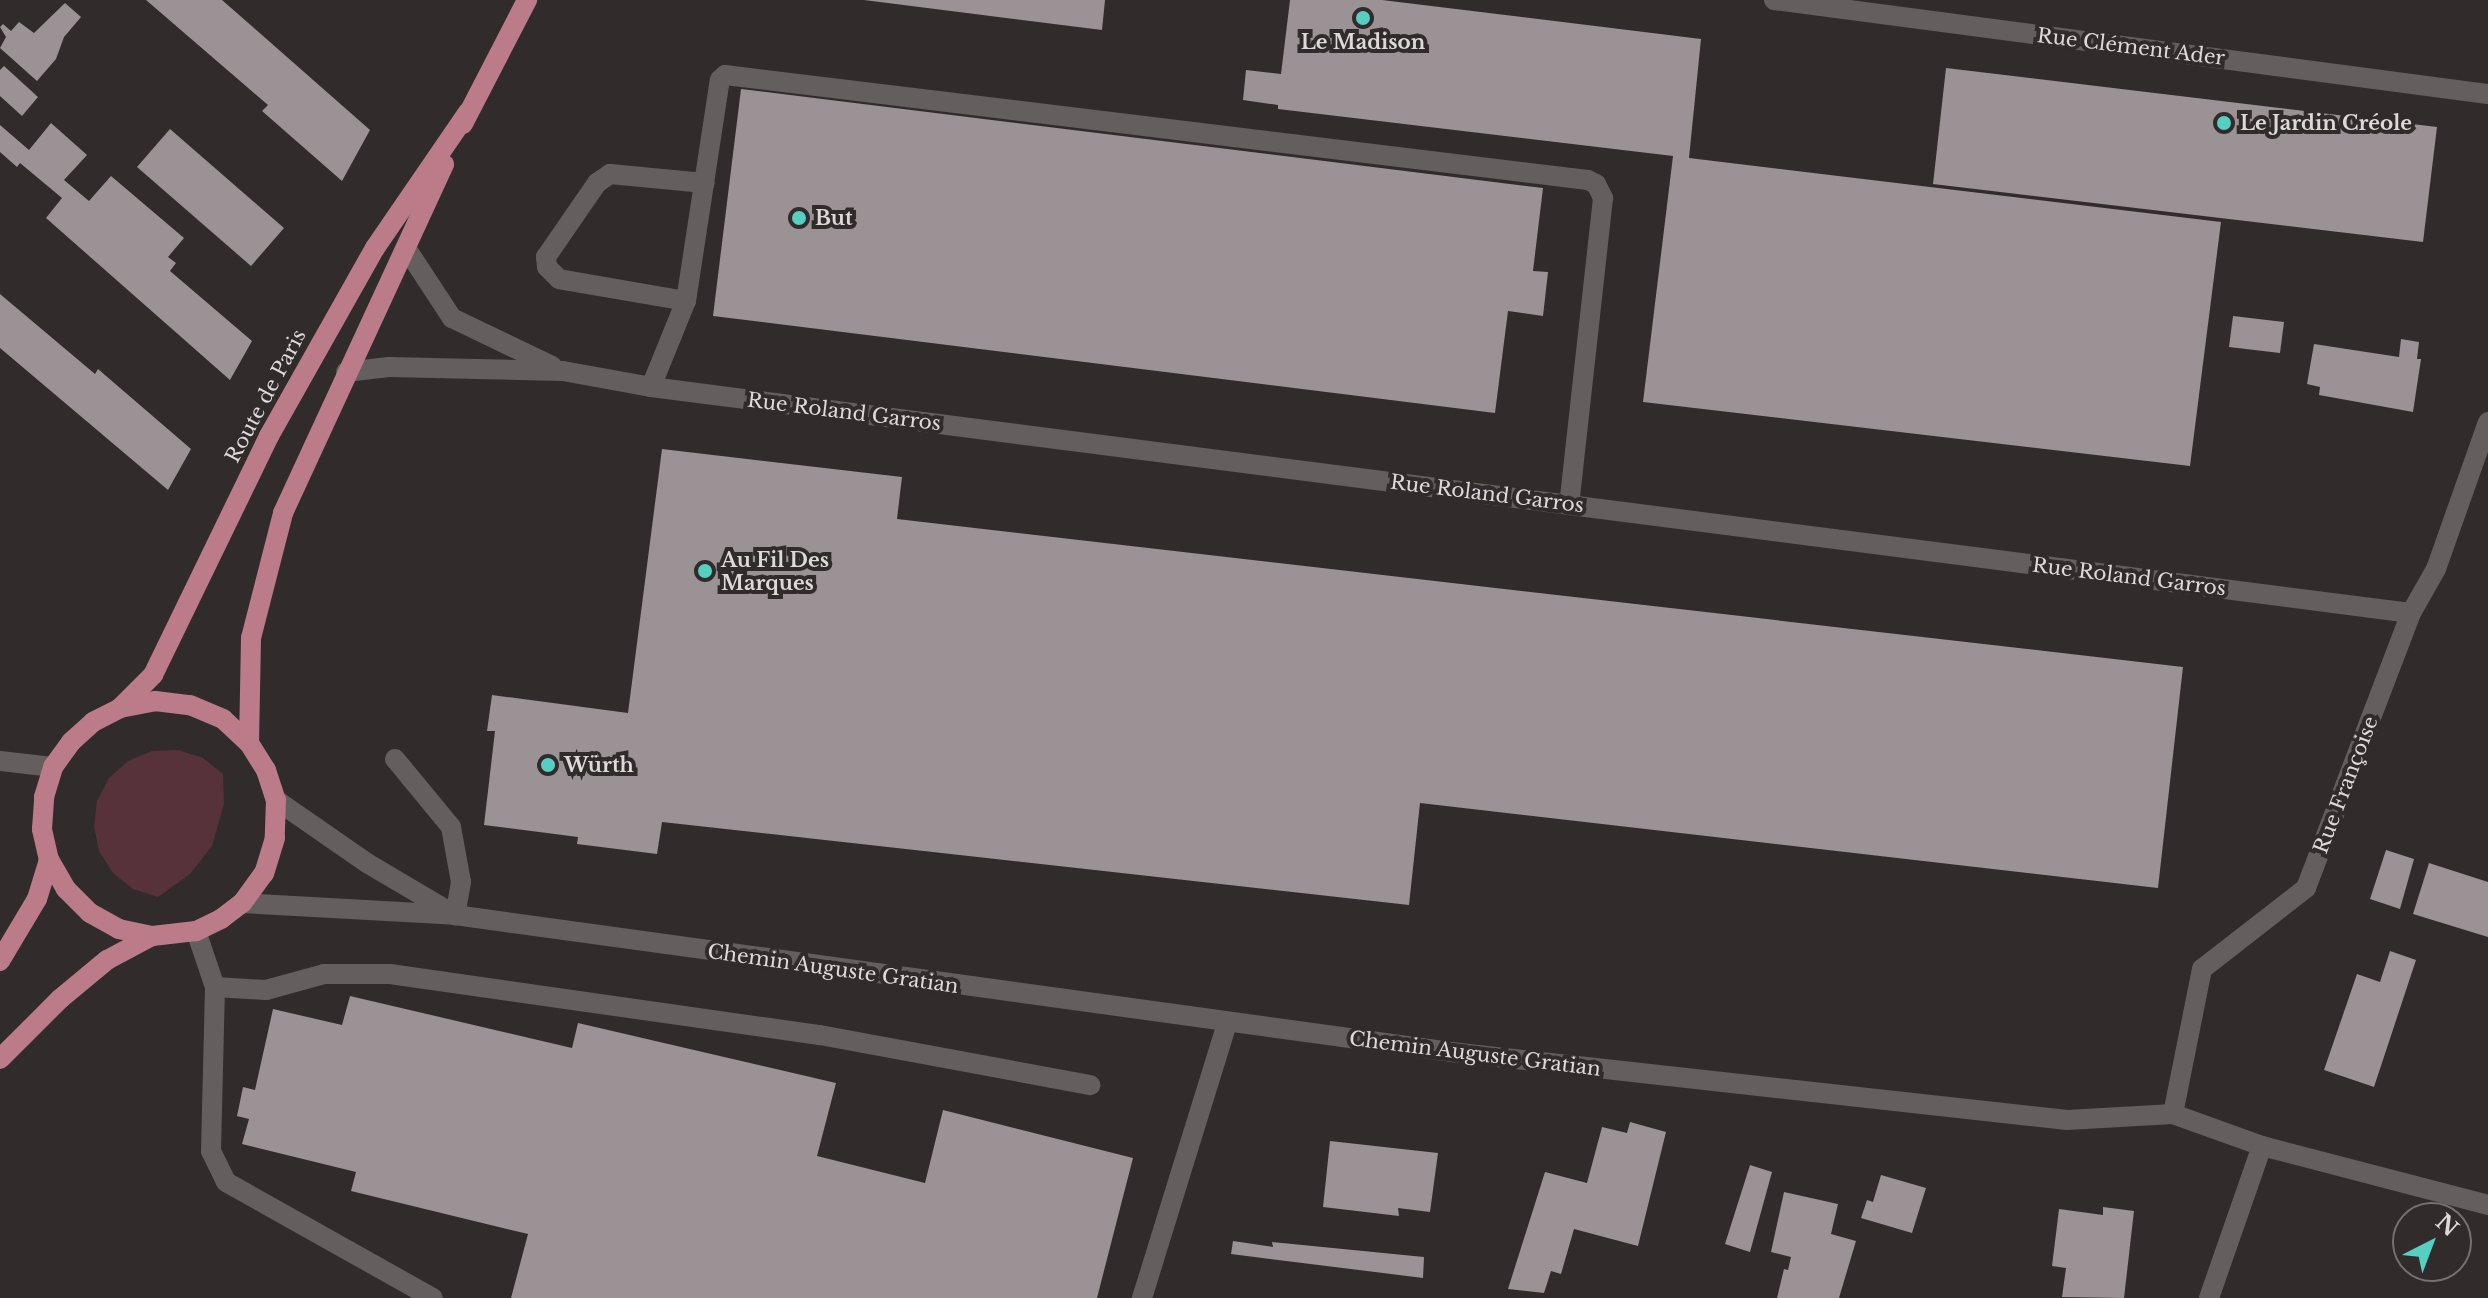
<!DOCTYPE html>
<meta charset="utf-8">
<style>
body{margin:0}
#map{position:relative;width:2488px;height:1298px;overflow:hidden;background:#312b2c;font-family:"Libre Baskerville",serif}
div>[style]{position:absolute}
.green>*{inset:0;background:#57323a}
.building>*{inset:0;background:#9a9294}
.service>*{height:20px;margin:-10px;padding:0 10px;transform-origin:10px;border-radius:10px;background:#655e5f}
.minor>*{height:20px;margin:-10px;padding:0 10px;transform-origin:10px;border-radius:10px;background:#655e5f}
.primary>*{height:20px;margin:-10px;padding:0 10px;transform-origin:10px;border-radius:10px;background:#bb7b88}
.dots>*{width:22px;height:22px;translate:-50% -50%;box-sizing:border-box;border:4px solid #312b2c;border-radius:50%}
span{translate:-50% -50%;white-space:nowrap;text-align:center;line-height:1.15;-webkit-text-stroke:8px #312b2c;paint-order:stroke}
.poi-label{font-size:20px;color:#ddd8d9;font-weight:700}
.left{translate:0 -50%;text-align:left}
.street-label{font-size:20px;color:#ddd8d9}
.north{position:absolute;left:2392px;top:1202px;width:80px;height:80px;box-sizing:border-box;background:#312b2c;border:2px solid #767071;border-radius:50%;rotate:42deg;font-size:22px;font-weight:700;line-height:32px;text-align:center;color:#ddd8d9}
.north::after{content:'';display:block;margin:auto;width:28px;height:36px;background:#56cec2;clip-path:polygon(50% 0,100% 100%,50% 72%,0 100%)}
</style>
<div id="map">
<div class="green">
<i style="clip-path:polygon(178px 750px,203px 758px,223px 774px,224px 804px,212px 846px,190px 874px,158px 897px,133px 889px,113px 873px,99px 851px,94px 826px,97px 801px,109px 778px,128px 761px,152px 751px)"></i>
</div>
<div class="building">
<i style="clip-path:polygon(146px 0,222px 0,370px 130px,342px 181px,262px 111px,268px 105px)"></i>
<i style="clip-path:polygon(864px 0,1105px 0,1102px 30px)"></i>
<i style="clip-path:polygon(1290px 0,1382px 0,1701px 39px,1689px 158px,2221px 222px,2190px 466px,1643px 402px,1673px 156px,1278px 109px,1278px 105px,1243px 100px,1246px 70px,1281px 74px)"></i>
<i style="clip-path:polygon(65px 3px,81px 17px,64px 37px,56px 59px,37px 81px,0 48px,6px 37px,0 27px,3px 24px,11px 31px,19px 22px,34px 33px)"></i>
<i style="clip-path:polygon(4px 66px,38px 97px,22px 116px,0 96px,0 70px)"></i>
<i style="clip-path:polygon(1946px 68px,2437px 127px,2423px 242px,1933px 184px)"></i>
<i style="clip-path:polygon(741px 89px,1543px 188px,1533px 271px,1548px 272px,1543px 316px,1508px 311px,1495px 413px,713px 316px)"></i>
<i style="clip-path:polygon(51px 123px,87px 155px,64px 180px,89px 201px,111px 176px,184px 238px,168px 257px,176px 263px,170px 271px,252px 341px,230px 380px,46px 218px,62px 198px,20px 163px,17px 167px,0 152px,0 125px,29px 150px)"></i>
<i style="clip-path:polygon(170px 129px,284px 228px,251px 266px,137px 167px)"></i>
<i style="clip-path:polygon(0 294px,95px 374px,98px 369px,191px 449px,168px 490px,0 348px)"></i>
<i style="clip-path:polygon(2233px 316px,2284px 322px,2280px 353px,2229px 347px)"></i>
<i style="clip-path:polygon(2401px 339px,2419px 342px,2417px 359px,2421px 359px,2413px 412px,2319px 395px,2320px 387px,2307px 384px,2314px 344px,2399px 357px)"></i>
<i style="clip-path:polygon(662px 449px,902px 477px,897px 519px,2183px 667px,2158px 888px,1420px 803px,1409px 905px,662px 822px,657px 854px,577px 844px,578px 837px,484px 825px,495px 731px,487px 731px,492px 695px,628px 713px)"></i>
<i style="clip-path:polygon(2386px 850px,2414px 859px,2400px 909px,2370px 899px)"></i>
<i style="clip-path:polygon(2429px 863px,2488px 882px,2488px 937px,2413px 914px)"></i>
<i style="clip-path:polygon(2390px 951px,2416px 960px,2374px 1087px,2324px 1070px,2357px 974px,2380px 982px)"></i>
<i style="clip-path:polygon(350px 996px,572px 1048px,578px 1023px,836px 1083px,817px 1156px,925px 1183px,943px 1110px,1133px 1158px,1097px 1298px,511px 1298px,528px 1234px,351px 1191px,356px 1172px,242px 1144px,249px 1119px,237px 1116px,243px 1087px,255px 1090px,273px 1009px,342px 1025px)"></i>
<i style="clip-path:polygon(1630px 1122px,1666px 1132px,1638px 1246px,1574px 1229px,1561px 1274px,1551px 1271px,1544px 1293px,1508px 1289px,1545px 1172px,1587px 1183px,1602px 1127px,1627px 1133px)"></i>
<i style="clip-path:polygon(1330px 1141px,1438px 1153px,1430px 1212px,1398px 1208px,1399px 1216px,1323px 1207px)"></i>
<i style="clip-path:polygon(1750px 1165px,1772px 1172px,1750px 1252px,1725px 1244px)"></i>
<i style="clip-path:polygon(1881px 1175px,1926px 1188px,1912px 1233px,1861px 1218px,1867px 1200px,1873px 1202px)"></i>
<i style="clip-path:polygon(1784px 1192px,1838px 1204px,1831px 1234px,1856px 1241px,1839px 1298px,1777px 1298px,1784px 1269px,1788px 1270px,1791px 1257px,1771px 1252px)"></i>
<i style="clip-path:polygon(2103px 1207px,2134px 1211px,2124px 1298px,2062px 1297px,2066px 1268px,2052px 1266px,2059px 1209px,2103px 1215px)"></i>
<i style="clip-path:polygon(1233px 1241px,1273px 1247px,1272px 1242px,1424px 1257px,1423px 1278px,1231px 1254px)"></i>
</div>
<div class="service">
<i style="left:686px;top:301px;width:129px;rotate:-170.2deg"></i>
<i style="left:559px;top:279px;width:17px;rotate:-135deg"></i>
<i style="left:547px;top:267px;width:10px;rotate:-96deg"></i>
<i style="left:546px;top:257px;width:90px;rotate:-55.4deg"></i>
<i style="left:597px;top:183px;width:16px;rotate:-35deg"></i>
<i style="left:610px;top:174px;width:95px;rotate:5.4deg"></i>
<i style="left:651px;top:387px;width:93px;rotate:-67.9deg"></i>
<i style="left:686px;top:301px;width:224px;rotate:-81.3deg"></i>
<i style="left:720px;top:80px;width:7px;rotate:-45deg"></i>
<i style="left:725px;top:75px;width:869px;rotate:6.94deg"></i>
<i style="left:1588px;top:180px;width:9px;rotate:27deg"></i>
<i style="left:1596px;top:184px;width:16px;rotate:63deg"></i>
<i style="left:1603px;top:198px;width:309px;rotate:96.3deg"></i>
<i style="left:395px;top:759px;width:88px;rotate:50.5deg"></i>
<i style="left:451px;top:827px;width:56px;rotate:79.7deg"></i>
<i style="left:461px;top:882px;width:34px;rotate:100deg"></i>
<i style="left:0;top:761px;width:53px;rotate:6.5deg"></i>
<i style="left:196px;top:931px;width:59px;rotate:71.3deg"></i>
<i style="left:215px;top:987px;width:164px;rotate:91.4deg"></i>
<i style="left:211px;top:1151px;width:34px;rotate:64deg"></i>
<i style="left:226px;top:1182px;width:237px;rotate:29.3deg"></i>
<i style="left:215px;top:987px;width:51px;rotate:3.4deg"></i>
<i style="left:266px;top:990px;width:60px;rotate:-15.4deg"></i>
<i style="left:324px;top:974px;width:66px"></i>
<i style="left:390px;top:974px;width:434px;rotate:8.1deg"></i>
<i style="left:820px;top:1035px;width:275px;rotate:10.5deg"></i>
<i style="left:1142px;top:1298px;width:287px;rotate:-72.8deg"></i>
</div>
<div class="minor">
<i style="left:1774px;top:0;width:720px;rotate:7.5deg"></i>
<i style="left:406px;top:248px;width:84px;rotate:56.7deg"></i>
<i style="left:452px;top:318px;width:111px;rotate:25.6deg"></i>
<i style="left:346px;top:372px;width:43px;rotate:-6.6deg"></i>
<i style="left:389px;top:367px;width:174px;rotate:1.3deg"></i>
<i style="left:563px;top:371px;width:89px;rotate:10.3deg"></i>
<i style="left:651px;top:387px;width:1774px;rotate:7.32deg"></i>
<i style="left:242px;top:903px;width:213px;rotate:3.2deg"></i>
<i style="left:455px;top:915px;width:102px;rotate:-149.4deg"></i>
<i style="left:367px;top:863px;width:111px;rotate:-145.3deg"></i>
<i style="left:455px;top:915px;width:1005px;rotate:7.83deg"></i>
<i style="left:1451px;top:1052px;width:620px;rotate:6.3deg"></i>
<i style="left:2067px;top:1120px;width:106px;rotate:-3.2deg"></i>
<i style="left:2173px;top:1114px;width:95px;rotate:19.8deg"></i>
<i style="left:2262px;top:1146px;width:234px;rotate:14.6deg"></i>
<i style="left:2173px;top:1114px;width:148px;rotate:-78.7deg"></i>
<i style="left:2202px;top:969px;width:132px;rotate:-37.9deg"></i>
<i style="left:2306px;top:888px;width:294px;rotate:-69.1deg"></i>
<i style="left:2411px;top:613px;width:51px;rotate:-60.4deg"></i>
<i style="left:2436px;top:569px;width:156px;rotate:-70.5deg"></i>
<i style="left:2209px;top:1298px;width:161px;rotate:-70.8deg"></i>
</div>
<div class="primary">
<i style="left:463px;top:124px;width:140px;rotate:-62.7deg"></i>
<i style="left:120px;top:708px;width:36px;rotate:-11deg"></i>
<i style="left:155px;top:701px;width:35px;rotate:7deg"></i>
<i style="left:190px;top:705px;width:36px;rotate:23deg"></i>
<i style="left:223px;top:719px;width:35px;rotate:43deg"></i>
<i style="left:249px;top:743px;width:32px;rotate:58deg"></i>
<i style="left:266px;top:770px;width:32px;rotate:72deg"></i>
<i style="left:276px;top:800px;width:38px;rotate:92deg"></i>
<i style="left:275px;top:838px;width:37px;rotate:107deg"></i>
<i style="left:264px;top:873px;width:37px;rotate:126deg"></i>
<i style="left:242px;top:903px;width:26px;rotate:143deg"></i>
<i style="left:221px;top:919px;width:28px;rotate:154deg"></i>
<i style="left:196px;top:931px;width:44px;rotate:173.5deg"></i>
<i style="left:152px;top:936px;width:34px;rotate:-168deg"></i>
<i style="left:119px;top:929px;width:33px;rotate:-151deg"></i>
<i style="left:90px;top:913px;width:34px;rotate:-135deg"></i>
<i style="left:66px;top:889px;width:34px;rotate:-120deg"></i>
<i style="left:49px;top:860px;width:32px;rotate:-103deg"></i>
<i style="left:42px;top:829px;width:32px;rotate:-86deg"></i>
<i style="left:44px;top:797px;width:31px;rotate:-73deg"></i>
<i style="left:53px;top:767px;width:31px;rotate:-54deg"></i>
<i style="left:71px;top:742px;width:30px;rotate:-42deg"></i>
<i style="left:93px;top:722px;width:30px;rotate:-27deg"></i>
<i style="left:120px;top:708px;width:47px;rotate:-45deg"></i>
<i style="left:153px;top:675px;width:266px;rotate:-64.1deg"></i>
<i style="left:269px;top:436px;width:216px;rotate:-60.6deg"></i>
<i style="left:375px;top:248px;width:165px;rotate:-55.6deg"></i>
<i style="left:249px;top:743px;width:105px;rotate:-88.9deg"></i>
<i style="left:251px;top:638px;width:129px;rotate:-75.6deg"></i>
<i style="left:283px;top:513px;width:384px;rotate:-65.2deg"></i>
<i style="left:0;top:961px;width:72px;rotate:-59.2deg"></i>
<i style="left:37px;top:899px;width:41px;rotate:-72.9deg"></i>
<i style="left:0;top:1059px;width:85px;rotate:-45deg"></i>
<i style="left:60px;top:999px;width:61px;rotate:-39.7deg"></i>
<i style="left:107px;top:960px;width:51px;rotate:-28.1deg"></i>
</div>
<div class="dots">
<i style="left:1363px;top:18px;background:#56cec2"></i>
<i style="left:2224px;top:123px;background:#56cec2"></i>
<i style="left:799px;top:218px;background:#56cec2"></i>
<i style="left:705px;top:571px;background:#56cec2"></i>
<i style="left:548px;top:765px;background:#56cec2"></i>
</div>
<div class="poi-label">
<span style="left:1363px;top:42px">Le Madison</span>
<span class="left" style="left:2240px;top:123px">Le Jardin Créole</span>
<span class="left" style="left:815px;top:218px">But</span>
<span class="left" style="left:721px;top:572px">Au Fil Des<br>Marques</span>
<span class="left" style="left:564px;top:765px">Würth</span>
</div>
<div class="street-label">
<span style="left:2131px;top:47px;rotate:7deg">Rue Clément Ader</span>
<span style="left:266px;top:396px;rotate:-62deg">Route de Paris</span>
<span style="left:844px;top:412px;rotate:7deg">Rue Roland Garros</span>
<span style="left:1487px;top:494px;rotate:7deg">Rue Roland Garros</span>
<span style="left:2129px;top:577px;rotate:7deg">Rue Roland Garros</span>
<span style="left:2346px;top:785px;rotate:-69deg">Rue Françoise</span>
<span style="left:833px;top:969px;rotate:8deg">Chemin Auguste Gratian</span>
<span style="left:1475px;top:1054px;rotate:7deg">Chemin Auguste Gratian</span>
</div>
<div class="north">N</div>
</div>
